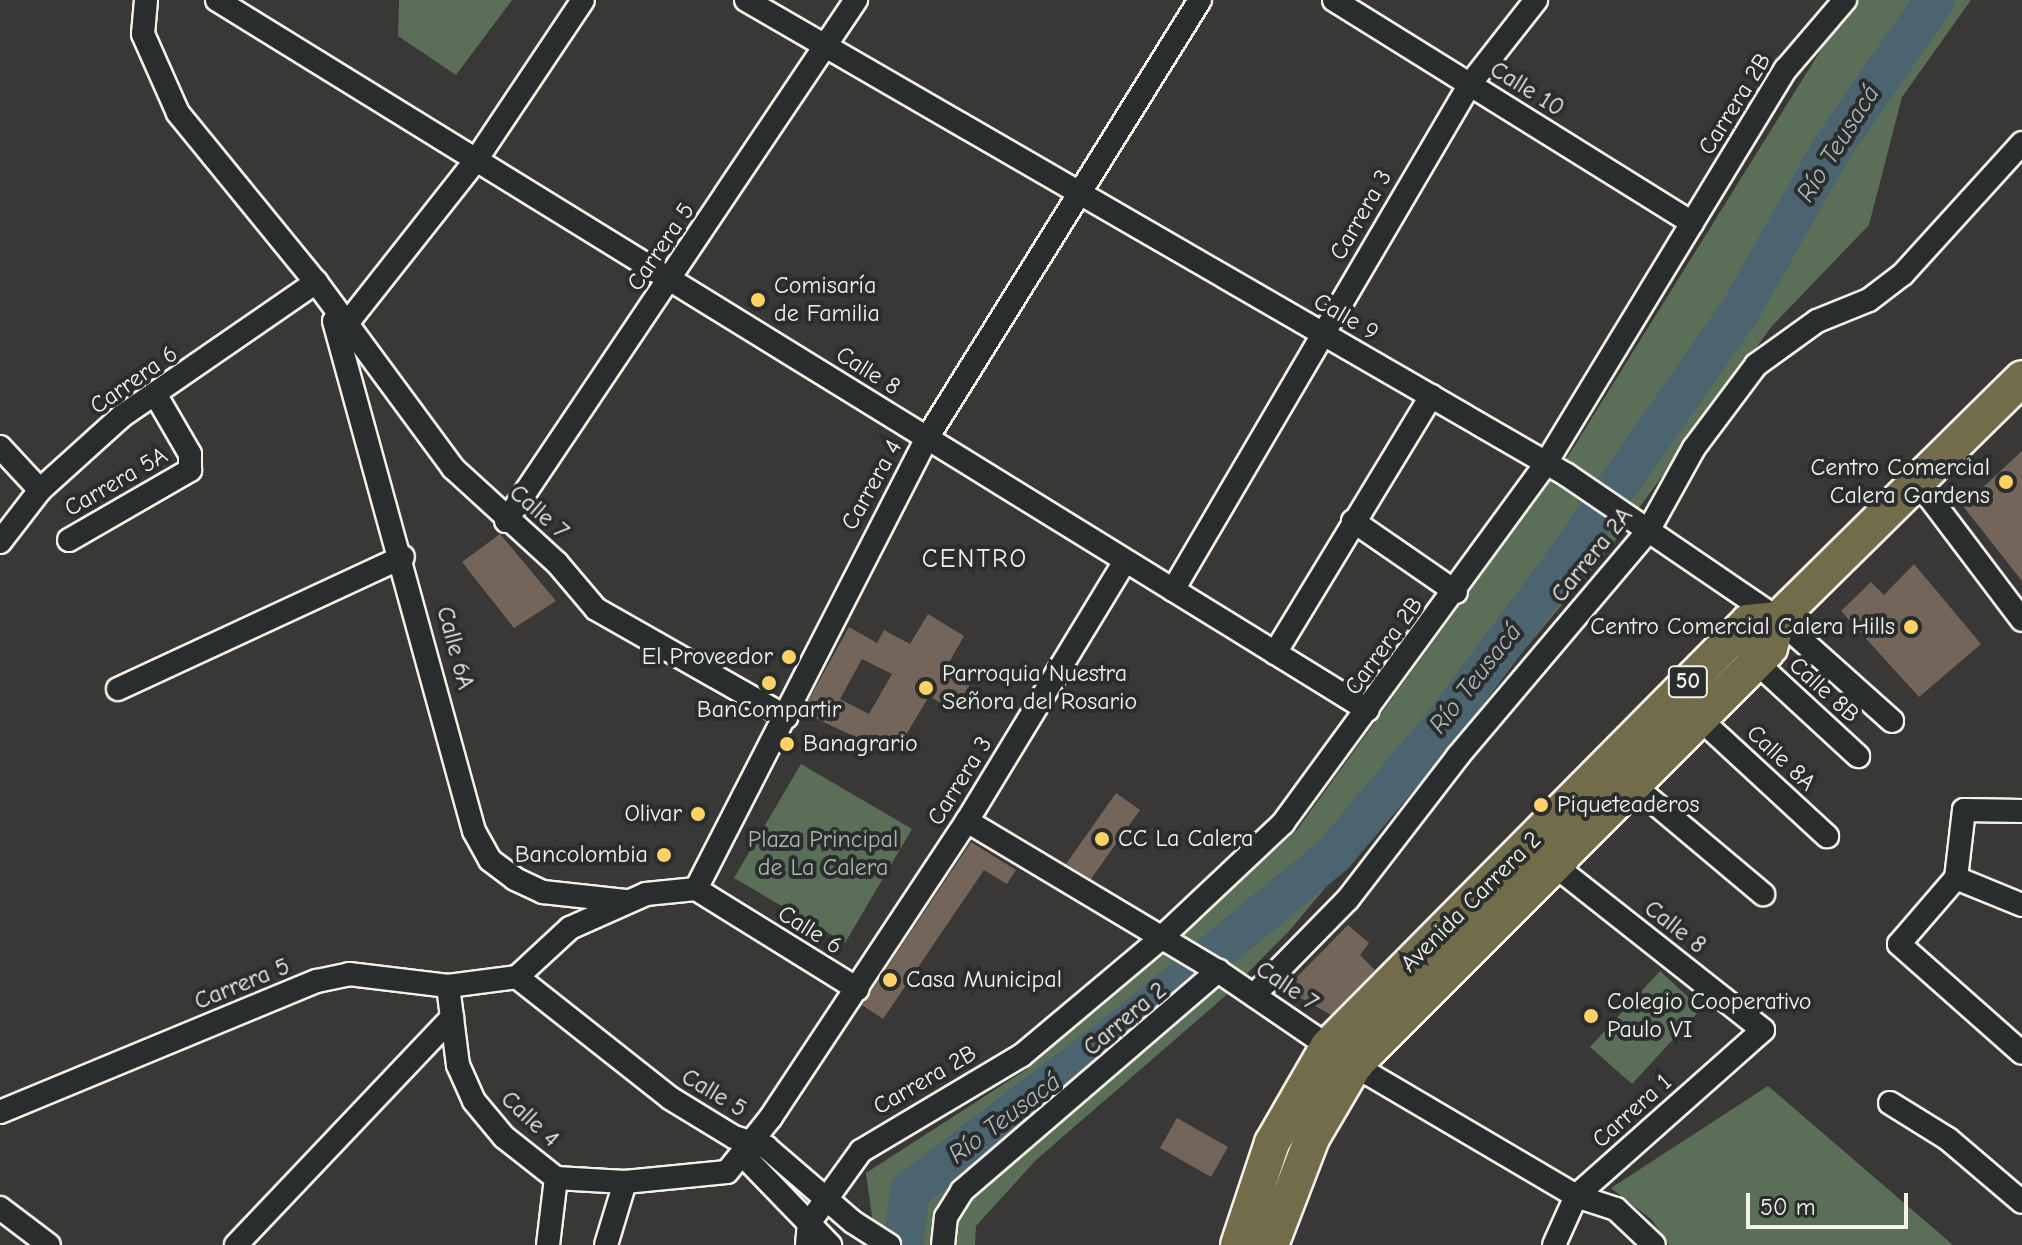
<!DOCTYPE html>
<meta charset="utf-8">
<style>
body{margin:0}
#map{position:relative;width:2022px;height:1245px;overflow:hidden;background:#393837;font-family:"Comic Neue",sans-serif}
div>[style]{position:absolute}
.green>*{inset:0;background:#5a6e58}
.river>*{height:40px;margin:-20px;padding:0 20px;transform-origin:20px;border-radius:20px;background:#4c6470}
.building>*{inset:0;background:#736559}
.roads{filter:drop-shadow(2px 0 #f4f1e8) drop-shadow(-2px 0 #f4f1e8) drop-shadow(0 2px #f4f1e8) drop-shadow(0 -2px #f4f1e8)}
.street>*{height:22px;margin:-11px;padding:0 11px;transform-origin:11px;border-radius:11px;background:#2a2d2e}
.primary>*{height:34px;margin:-17px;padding:0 17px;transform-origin:17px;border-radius:17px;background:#726c4b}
.dots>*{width:22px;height:22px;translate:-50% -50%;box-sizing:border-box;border:4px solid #2a2d2e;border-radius:50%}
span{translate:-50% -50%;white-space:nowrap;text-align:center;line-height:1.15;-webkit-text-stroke:8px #2a2d2e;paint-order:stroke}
.shield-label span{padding:2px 6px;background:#2a2d2e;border:2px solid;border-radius:6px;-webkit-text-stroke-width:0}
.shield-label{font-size:22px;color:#f4f1e8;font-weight:700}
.street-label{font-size:24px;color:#f4f1e8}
.poi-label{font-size:24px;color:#f4f1e8}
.left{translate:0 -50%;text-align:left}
.right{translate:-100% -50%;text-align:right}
.park-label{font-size:24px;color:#afb6a7}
.water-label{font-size:26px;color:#b1b9b8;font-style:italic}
.neighbourhood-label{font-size:26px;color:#f4f1e8;letter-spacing:2px}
.scale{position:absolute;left:1746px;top:1193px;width:162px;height:36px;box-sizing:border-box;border:4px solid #f4f1e8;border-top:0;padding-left:10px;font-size:24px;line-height:28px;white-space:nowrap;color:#f4f1e8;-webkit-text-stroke:6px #2a2d2e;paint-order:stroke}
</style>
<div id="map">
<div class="green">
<i style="clip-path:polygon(399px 0,512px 0,456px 75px,398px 36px)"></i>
<i style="clip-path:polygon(1859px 0,1971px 0,1902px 97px,1869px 225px,1772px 326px,1612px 545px,1290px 930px,1223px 998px,1036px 1160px,976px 1226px,975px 1245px,876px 1245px,866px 1173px,1027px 1069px,1296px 831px,1570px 453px,1832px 32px)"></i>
<i style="clip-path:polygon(801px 764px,912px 829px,845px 943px,734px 878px)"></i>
<i style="clip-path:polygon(1660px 971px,1701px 1009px,1632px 1084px,1590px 1047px)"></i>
<i style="clip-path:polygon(1768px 1086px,1953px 1245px,1669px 1245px,1652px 1220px,1611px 1188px)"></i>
</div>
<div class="river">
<i style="left:903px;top:1245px;width:54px;rotate:-82.6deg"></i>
<i style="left:910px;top:1191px;width:280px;rotate:-37.3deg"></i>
<i style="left:1133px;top:1021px;width:261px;rotate:-39.7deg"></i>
<i style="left:1334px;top:854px;width:167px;rotate:-49.8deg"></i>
<i style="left:1442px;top:726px;width:191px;rotate:-53.1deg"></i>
<i style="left:1557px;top:573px;width:325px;rotate:-55.1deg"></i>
<i style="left:1743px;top:306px;width:181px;rotate:-60.6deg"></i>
<i style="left:1832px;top:148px;width:180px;rotate:-55.2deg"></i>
</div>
<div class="building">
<i style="clip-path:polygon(2022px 451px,2022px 581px,1963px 506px)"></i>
<i style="clip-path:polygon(500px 534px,556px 601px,514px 628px,462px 562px)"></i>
<i style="clip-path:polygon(1914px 564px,1981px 644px,1919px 697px,1841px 611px,1871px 582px,1884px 595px)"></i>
<i style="clip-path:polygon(evenodd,928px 614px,964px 636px,947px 666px,972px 681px,954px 711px,929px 696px,894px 755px,802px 712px,849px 627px,877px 643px,884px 630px,910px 644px,928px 614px,862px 659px,892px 674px,869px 714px,840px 699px,862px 659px)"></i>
<i style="clip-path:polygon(1116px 793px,1140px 810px,1091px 879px,1066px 864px)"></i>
<i style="clip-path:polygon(971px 842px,1016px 870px,1007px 884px,984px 870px,883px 1019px,862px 1005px)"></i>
<i style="clip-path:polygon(1348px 925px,1369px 943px,1360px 955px,1375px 970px,1331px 1015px,1294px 994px,1294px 980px)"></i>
<i style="clip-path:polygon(1177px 1118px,1228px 1147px,1211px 1177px,1160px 1148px)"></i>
</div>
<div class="roads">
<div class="street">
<i style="left:146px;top:0;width:34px;rotate:95deg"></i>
<i style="left:143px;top:34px;width:86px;rotate:66.1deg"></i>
<i style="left:178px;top:113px;width:218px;rotate:50.8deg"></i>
<i style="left:316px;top:282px;width:231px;rotate:53.6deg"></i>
<i style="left:453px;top:468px;width:141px;rotate:42.4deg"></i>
<i style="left:557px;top:563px;width:60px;rotate:49.7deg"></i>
<i style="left:596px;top:609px;width:219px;rotate:29.6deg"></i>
<i style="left:217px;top:0;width:1352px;rotate:31.67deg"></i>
<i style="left:746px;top:0;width:949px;rotate:30.05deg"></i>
<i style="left:1567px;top:475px;width:255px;rotate:34.3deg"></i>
<i style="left:1778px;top:619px;width:153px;rotate:41.8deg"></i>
<i style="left:1334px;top:0;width:422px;rotate:31.9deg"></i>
<i style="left:334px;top:321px;width:529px;rotate:74.65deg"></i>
<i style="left:474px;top:831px;width:33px;rotate:61deg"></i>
<i style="left:490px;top:860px;width:31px;rotate:37deg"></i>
<i style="left:515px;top:879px;width:31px;rotate:25deg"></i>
<i style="left:543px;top:892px;width:83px;rotate:6.2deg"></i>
<i style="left:345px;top:326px;width:211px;rotate:-51.7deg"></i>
<i style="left:476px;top:160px;width:192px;rotate:-56.2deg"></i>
<i style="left:0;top:447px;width:59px;rotate:47.1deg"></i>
<i style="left:1917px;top:481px;width:174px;rotate:52.9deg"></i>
<i style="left:506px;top:521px;width:628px;rotate:-56.11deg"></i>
<i style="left:1353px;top:521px;width:125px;rotate:34.6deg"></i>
<i style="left:69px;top:540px;width:140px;rotate:-30deg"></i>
<i style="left:190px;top:470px;width:16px;rotate:-90deg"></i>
<i style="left:190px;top:454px;width:66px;rotate:-120.1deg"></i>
<i style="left:0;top:542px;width:66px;rotate:-52.4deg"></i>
<i style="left:40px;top:490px;width:110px;rotate:-42.1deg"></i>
<i style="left:122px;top:416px;width:236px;rotate:-34.6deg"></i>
<i style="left:1173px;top:590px;width:587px;rotate:-59.59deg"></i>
<i style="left:1470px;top:84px;width:107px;rotate:-51.8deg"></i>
<i style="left:1275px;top:653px;width:301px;rotate:-58.7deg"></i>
<i style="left:1756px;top:662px;width:139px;rotate:42.7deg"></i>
<i style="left:118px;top:689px;width:314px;rotate:-24.9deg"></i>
<i style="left:1700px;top:719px;width:173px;rotate:42.7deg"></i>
<i style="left:1633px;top:785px;width:170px;rotate:40deg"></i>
<i style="left:2022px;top:811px;width:58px;rotate:-179deg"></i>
<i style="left:1964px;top:810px;width:68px;rotate:96.7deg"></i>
<i style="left:1956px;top:878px;width:87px;rotate:130.8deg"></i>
<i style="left:1899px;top:944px;width:164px;rotate:41.5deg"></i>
<i style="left:967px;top:821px;width:292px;rotate:30.9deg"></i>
<i style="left:1218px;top:971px;width:183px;rotate:34.3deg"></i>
<i style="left:1369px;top:1074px;width:240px;rotate:30.5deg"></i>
<i style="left:1576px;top:1196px;width:42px;rotate:18deg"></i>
<i style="left:1616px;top:1209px;width:52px;rotate:43.5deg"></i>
<i style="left:1956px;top:878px;width:71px;rotate:22.2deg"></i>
<i style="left:696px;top:889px;width:507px;rotate:-62.88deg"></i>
<i style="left:927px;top:438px;width:516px;rotate:-58.07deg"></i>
<i style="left:696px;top:889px;width:190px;rotate:31.8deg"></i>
<i style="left:517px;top:977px;width:195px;rotate:38.3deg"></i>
<i style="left:670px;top:1098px;width:75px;rotate:31.4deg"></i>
<i style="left:734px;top:1137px;width:34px;rotate:17deg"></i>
<i style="left:766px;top:1147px;width:115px;rotate:40.8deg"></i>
<i style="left:853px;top:1222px;width:43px;rotate:32.6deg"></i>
<i style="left:517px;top:977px;width:72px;rotate:-42.8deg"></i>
<i style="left:570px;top:928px;width:83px;rotate:-24.1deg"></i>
<i style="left:646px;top:894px;width:50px;rotate:-5.7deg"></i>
<i style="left:448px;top:986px;width:80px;rotate:82.8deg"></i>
<i style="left:458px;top:1065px;width:39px;rotate:66deg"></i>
<i style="left:474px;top:1101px;width:47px;rotate:50.2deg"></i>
<i style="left:504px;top:1137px;width:66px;rotate:38.3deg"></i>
<i style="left:556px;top:1178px;width:69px;rotate:3.3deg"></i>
<i style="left:625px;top:1182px;width:102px;rotate:-5.6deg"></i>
<i style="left:727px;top:1172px;width:70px;rotate:-51.3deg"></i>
<i style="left:771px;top:1117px;width:355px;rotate:-56.5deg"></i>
<i style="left:967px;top:821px;width:304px;rotate:-58.7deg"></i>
<i style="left:1254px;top:995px;width:134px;rotate:-45.6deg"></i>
<i style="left:1348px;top:899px;width:180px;rotate:-52.4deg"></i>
<i style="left:1458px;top:756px;width:294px;rotate:-49.8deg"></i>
<i style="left:1648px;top:531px;width:95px;rotate:-61deg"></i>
<i style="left:1694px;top:448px;width:104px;rotate:-53.2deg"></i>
<i style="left:1756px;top:365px;width:75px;rotate:-35.8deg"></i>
<i style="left:1817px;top:321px;width:56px;rotate:-22deg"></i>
<i style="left:1869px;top:300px;width:43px;rotate:-37.4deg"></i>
<i style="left:1903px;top:274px;width:177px;rotate:-47.7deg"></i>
<i style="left:1890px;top:1103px;width:68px;rotate:31.8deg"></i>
<i style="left:1948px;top:1139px;width:97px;rotate:40.4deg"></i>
<i style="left:0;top:1112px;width:343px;rotate:-22.5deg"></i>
<i style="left:317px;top:981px;width:33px;rotate:-12deg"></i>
<i style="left:349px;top:974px;width:100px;rotate:6.9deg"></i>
<i style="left:448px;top:986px;width:70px;rotate:-7.4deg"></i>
<i style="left:742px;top:1154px;width:127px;rotate:46deg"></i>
<i style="left:0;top:1208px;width:61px;rotate:37.1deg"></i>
<i style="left:236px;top:1245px;width:314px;rotate:-46.5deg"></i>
<i style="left:548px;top:1245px;width:67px;rotate:-83.2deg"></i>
<i style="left:606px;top:1245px;width:66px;rotate:-73.2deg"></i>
<i style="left:807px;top:1245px;width:22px;rotate:-85deg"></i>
<i style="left:809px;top:1223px;width:89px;rotate:-54.2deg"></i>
<i style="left:861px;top:1151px;width:187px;rotate:-30.8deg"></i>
<i style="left:1022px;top:1055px;width:177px;rotate:-40deg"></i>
<i style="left:1158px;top:941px;width:172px;rotate:-43.3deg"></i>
<i style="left:1283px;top:823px;width:446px;rotate:-53.8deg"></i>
<i style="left:1546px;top:463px;width:461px;rotate:-58.7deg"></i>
<i style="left:1786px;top:69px;width:91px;rotate:-49.5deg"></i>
<i style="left:943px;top:1245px;width:28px;rotate:-84deg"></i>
<i style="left:946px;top:1217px;width:31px;rotate:-58deg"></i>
<i style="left:962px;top:1191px;width:338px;rotate:-40.7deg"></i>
<i style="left:1554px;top:1245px;width:54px;rotate:-65.8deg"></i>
<i style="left:1576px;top:1196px;width:250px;rotate:-41.6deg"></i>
<i style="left:1763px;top:1030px;width:266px;rotate:-141.7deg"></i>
</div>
<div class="primary">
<i style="left:1238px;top:1245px;width:108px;rotate:-71.6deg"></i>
<i style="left:1272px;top:1143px;width:112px;rotate:-60deg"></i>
<i style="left:1328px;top:1046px;width:597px;rotate:-45.27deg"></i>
<i style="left:1748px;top:622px;width:30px;rotate:-6deg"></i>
<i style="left:1271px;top:1245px;width:115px;rotate:-69deg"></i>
<i style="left:1312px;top:1138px;width:85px;rotate:-59.5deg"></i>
<i style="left:1355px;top:1065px;width:588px;rotate:-45.14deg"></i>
<i style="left:1770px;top:648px;width:30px;rotate:-75deg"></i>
<i style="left:1778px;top:619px;width:343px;rotate:-44.6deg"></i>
</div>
</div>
<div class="dots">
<i style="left:758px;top:300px;background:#ffd166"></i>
<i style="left:2006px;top:482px;background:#ffd166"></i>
<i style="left:1911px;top:627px;background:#ffd166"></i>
<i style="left:789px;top:657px;background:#ffd166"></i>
<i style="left:769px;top:683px;background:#ffd166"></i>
<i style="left:926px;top:688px;background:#ffd166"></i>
<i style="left:787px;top:744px;background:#ffd166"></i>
<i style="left:1541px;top:805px;background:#ffd166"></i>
<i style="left:698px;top:814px;background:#ffd166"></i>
<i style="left:1102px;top:839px;background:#ffd166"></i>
<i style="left:664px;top:855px;background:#ffd166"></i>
<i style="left:890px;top:980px;background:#ffd166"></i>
<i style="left:1591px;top:1016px;background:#ffd166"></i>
</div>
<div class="shield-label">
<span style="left:1688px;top:682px">50</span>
</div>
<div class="street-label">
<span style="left:1527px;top:89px;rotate:32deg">Calle 10</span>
<span style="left:1735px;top:104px;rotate:-58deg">Carrera 2B</span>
<span style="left:1361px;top:215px;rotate:-60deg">Carrera 3</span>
<span style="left:661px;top:247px;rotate:-56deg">Carrera 5</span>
<span style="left:1346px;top:317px;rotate:30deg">Calle 9</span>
<span style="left:868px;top:371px;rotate:32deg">Calle 8</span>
<span style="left:134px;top:380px;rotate:-35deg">Carrera 6</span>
<span style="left:116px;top:482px;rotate:-30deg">Carrera 5A</span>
<span style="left:872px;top:485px;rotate:-61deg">Carrera 4</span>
<span style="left:539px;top:512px;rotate:41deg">Calle 7</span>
<span style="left:1592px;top:555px;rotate:-51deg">Carrera 2A</span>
<span style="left:1384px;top:646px;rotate:-54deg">Carrera 2B</span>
<span style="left:455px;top:648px;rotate:75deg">Calle 6A</span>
<span style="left:1824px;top:690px;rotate:42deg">Calle 8B</span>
<span style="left:1781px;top:758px;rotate:43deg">Calle 8A</span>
<span style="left:960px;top:781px;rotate:-58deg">Carrera 3</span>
<span style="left:1471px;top:902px;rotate:-45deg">Avenida Carrera 2</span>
<span style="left:1675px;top:927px;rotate:38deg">Calle 8</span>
<span style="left:810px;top:930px;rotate:32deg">Calle 6</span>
<span style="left:242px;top:984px;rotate:-22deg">Carrera 5</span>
<span style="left:1287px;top:986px;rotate:34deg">Calle 7</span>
<span style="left:1125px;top:1019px;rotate:-40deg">Carrera 2</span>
<span style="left:925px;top:1080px;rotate:-30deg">Carrera 2B</span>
<span style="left:714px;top:1093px;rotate:31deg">Calle 5</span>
<span style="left:1632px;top:1111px;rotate:-42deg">Carrera 1</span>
<span style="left:530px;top:1119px;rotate:43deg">Calle 4</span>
</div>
<div class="poi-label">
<span class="left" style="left:774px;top:300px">Comisaría<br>de Familia</span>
<span class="right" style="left:1990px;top:482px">Centro Comercial<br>Calera Gardens</span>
<span class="right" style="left:1895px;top:627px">Centro Comercial Calera Hills</span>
<span class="right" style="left:773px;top:657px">El Proveedor</span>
<span class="left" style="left:942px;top:688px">Parroquia Nuestra<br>Señora del Rosario</span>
<span style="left:769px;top:710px">BanCompartir</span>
<span class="left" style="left:803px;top:744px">Banagrario</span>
<span class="left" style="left:1557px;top:805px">Piqueteaderos</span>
<span class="right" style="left:682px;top:814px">Olivar</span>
<span class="left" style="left:1118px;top:839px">CC La Calera</span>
<span class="right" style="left:648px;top:855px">Bancolombia</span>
<span class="left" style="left:906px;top:980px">Casa Municipal</span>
<span class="left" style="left:1607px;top:1016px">Colegio Cooperativo<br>Paulo VI</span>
</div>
<div class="park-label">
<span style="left:823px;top:854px">Plaza Principal<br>de La Calera</span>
</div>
<div class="water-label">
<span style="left:1839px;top:144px;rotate:-58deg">Río Teusacá</span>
<span style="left:1476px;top:679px;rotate:-52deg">Río Teusacá</span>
<span style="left:1005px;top:1119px;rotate:-37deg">Río Teusacá</span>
</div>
<div class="neighbourhood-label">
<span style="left:975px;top:560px">CENTRO</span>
</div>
<div class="scale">50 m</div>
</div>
